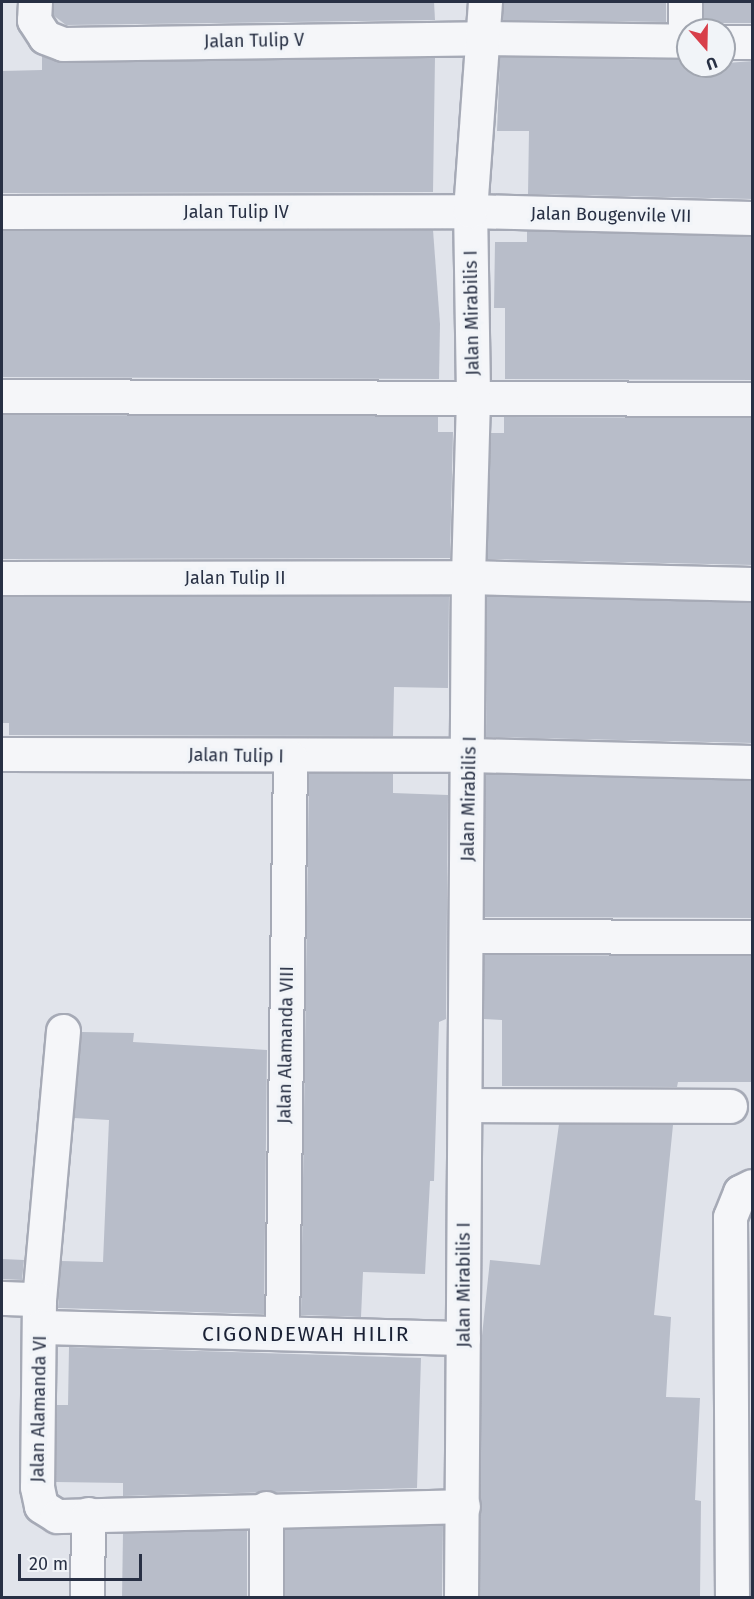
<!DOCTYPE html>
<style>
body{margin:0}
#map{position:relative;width:754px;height:1599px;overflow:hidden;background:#e1e4eb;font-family:"Fira Sans",sans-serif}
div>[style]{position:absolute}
.building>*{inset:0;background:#b8bdc9}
.roads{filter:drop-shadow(2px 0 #a6aab6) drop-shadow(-2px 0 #a6aab6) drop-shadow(0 2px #a6aab6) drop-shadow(0 -2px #a6aab6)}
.street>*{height:33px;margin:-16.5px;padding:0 16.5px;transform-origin:16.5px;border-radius:16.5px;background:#f5f6f9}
span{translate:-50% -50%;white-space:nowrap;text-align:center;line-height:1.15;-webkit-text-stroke:6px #f1f4f8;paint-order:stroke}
.street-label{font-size:18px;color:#283044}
.quarter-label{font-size:21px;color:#1a2135;letter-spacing:1.5px}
.frame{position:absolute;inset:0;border:3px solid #283044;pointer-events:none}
.north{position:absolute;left:676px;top:18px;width:60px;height:60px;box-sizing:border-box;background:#f1f4f8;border:2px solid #a1a6b0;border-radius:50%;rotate:160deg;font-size:16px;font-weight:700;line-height:24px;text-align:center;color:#283044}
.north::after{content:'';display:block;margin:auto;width:21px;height:27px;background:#d83f4a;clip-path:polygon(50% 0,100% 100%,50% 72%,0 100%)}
.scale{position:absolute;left:18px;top:1554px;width:124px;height:27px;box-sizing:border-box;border:3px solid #283044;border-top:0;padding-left:8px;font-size:18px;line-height:21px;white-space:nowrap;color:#283044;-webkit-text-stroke:4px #f1f4f8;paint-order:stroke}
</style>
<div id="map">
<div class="building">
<i style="clip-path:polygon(53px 2px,434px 2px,435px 20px,66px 25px,53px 15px)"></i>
<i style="clip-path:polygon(503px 2px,666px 2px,666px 22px,503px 20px)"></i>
<i style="clip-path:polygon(704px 2px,753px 2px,753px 23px,723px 23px,704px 30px)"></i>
<i style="clip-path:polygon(42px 56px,63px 63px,435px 57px,433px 192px,2px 193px,2px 71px,42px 70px)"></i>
<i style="clip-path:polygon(500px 57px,688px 60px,688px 66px,753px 61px,753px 199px,528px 194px,529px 131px,497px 131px)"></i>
<i style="clip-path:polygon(433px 230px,440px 324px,439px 379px,2px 377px,2px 231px)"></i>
<i style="clip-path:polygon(527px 231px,753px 237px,753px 380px,505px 379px,505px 308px,494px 308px,495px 242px,527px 242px)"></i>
<i style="clip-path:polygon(2px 415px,438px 416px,438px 432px,453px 432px,450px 558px,2px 559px)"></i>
<i style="clip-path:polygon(504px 417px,753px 418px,753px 565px,487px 559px,491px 433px,504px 433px)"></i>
<i style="clip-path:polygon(449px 596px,448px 688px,394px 687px,393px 736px,9px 735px,9px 723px,2px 723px,2px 597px)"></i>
<i style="clip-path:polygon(487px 596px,753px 603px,753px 743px,486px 737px)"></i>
<i style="clip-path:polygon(309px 773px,393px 774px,393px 793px,448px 795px,446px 1019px,439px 1022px,434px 1181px,430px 1181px,425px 1274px,363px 1272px,361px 1317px,301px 1315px)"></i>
<i style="clip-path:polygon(485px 774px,753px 781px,752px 918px,484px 917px)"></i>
<i style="clip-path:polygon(484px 955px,753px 956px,753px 1082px,678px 1082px,677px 1087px,502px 1086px,502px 1020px,484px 1019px)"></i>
<i style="clip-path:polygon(82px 1032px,134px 1033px,133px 1042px,267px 1050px,264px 1314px,58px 1308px,61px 1261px,103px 1262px,109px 1120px,74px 1118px)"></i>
<i style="clip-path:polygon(559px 1124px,673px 1125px,654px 1315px,671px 1317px,666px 1397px,700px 1398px,695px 1500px,701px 1501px,700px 1598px,480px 1598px,481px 1345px,490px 1260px,540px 1265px)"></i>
<i style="clip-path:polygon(2px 1259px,24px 1260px,22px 1280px,2px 1279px)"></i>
<i style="clip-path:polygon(69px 1347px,421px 1358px,417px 1488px,123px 1496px,123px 1483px,56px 1482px,57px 1405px,68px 1405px)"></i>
<i style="clip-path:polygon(443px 1525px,442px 1598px,285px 1598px,285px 1529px)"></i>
<i style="clip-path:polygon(247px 1530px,247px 1598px,122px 1598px,123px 1533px)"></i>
</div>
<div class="roads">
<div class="street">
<i style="left:35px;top:2px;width:18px;rotate:93deg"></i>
<i style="left:34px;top:20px;width:20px;rotate:57deg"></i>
<i style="left:45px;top:37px;width:19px;rotate:21deg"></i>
<i style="left:63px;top:44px;width:420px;rotate:-0.8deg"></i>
<i style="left:483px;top:38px;width:205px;rotate:0.8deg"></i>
<i style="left:685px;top:41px;width:39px;rotate:-90deg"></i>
<i style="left:724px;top:42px;width:28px"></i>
<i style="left:2px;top:212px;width:468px;rotate:-0.1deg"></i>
<i style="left:470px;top:211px;width:282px;rotate:1.4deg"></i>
<i style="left:2px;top:396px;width:750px;rotate:0.23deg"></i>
<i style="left:2px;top:578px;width:466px;rotate:-0.1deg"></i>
<i style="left:468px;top:577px;width:284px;rotate:1.4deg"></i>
<i style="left:2px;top:754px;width:468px;rotate:0.1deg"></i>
<i style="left:470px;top:755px;width:282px;rotate:1.4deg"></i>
<i style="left:466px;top:936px;width:286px;rotate:0.2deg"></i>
<i style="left:63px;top:1031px;width:269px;rotate:95.1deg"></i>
<i style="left:39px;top:1299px;width:188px;rotate:90.6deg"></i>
<i style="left:37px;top:1487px;width:19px;rotate:78deg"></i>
<i style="left:41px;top:1506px;width:19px;rotate:32deg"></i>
<i style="left:57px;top:1516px;width:406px;rotate:-1.4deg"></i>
<i style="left:465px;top:1105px;width:265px;rotate:0.2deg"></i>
<i style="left:2px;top:1298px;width:37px;rotate:2deg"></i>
<i style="left:40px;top:1327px;width:423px;rotate:1.5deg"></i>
<i style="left:282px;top:1332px;width:575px;rotate:-89.2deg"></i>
<i style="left:87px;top:1598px;width:84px;rotate:-89.3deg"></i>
<i style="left:266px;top:1598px;width:90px;rotate:-90deg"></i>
<i style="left:461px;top:1598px;width:1021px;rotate:-89.61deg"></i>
<i style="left:468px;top:577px;width:181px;rotate:-88.4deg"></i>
<i style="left:473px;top:396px;width:185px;rotate:-90.9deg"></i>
<i style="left:470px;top:211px;width:210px;rotate:-85.9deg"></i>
<i style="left:732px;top:1598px;width:381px;rotate:-90.3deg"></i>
<i style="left:730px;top:1217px;width:27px;rotate:-68deg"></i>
<i style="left:740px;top:1192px;width:13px;rotate:-27deg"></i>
</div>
</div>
<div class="street-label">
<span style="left:254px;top:41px;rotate:-1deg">Jalan Tulip V</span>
<span style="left:236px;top:212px">Jalan Tulip IV</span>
<span style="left:611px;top:215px;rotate:1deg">Jalan Bougenvile VII</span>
<span style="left:472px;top:313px;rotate:-91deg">Jalan Mirabilis I</span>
<span style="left:235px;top:578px">Jalan Tulip II</span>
<span style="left:236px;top:756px;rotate:1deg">Jalan Tulip I</span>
<span style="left:469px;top:799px;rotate:-89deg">Jalan Mirabilis I</span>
<span style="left:286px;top:1045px;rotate:-89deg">Jalan Alamanda VIII</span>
<span style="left:464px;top:1285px;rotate:-90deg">Jalan Mirabilis I</span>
<span style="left:39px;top:1409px;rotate:-89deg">Jalan Alamanda VI</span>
</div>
<div class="quarter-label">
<span style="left:306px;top:1334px">CIGONDEWAH HILIR</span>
</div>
<div class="frame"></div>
<div class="north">U</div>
<div class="scale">20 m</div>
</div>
